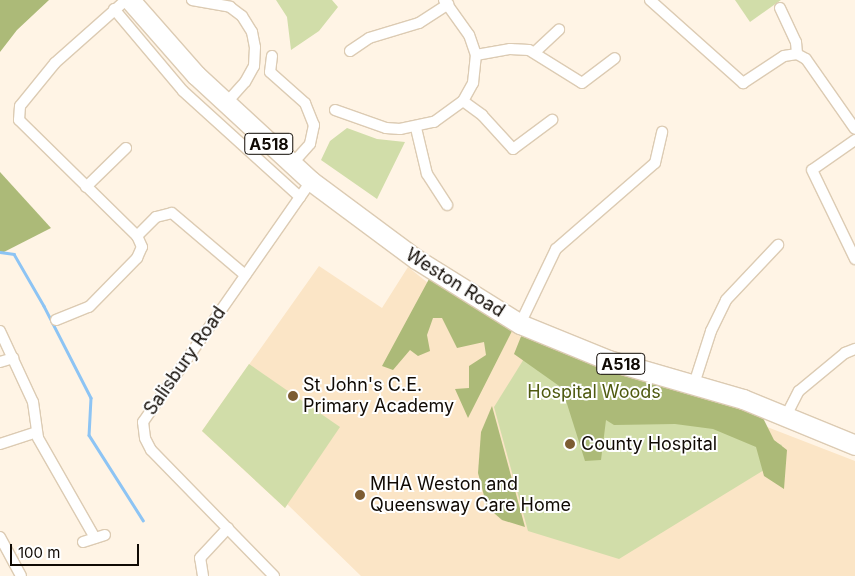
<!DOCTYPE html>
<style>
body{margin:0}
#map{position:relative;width:855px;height:576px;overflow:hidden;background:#fff4e5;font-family:Inter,sans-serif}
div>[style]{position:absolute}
.built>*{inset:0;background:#fbe5c6}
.green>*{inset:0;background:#d1dda9}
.forest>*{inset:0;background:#acba78}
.stream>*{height:2.5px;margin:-1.25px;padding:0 1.25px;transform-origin:1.25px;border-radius:1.25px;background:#8dc4f4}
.roads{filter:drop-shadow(1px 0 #dccbb3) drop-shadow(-1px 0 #dccbb3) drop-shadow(0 1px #dccbb3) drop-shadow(0 -1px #dccbb3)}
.street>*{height:10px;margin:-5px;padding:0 5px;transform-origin:5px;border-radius:5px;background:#fff}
.highway>*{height:19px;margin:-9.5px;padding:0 9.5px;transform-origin:9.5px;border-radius:9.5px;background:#fff}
.dots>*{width:14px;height:14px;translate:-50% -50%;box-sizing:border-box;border:2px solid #fff;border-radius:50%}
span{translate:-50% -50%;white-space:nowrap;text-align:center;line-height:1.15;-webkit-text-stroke:4px #fff;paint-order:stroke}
.shield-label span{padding:1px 4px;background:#fff;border:1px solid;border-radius:4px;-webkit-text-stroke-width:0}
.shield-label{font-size:16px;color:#100a04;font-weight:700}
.street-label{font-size:18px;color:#100a04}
.poi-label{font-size:18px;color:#100a04}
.left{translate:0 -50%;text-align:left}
.park-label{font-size:18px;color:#4f5a10}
.scale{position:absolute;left:10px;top:544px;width:129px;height:22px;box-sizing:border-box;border:2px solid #100a04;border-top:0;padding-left:6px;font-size:15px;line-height:18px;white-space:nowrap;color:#100a04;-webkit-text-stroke:4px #fff;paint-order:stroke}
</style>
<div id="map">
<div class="built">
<i style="clip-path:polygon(319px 266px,382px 308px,408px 267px,428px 283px,532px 343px,635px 376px,855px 461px,855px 576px,361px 576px,287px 504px,285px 508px,202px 431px)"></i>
</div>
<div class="green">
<i style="clip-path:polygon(276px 0,332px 0,338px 7px,319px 31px,291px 50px,287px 17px)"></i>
<i style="clip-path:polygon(735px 0,781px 0,750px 22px)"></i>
<i style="clip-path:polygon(347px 128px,377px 139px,405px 142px,377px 199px,321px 160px,330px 141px)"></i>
<i style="clip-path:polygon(527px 354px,651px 393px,782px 445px,777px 462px,619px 559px,528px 531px,494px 407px)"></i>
<i style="clip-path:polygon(249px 364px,340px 427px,285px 508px,202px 431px)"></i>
</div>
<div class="forest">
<i style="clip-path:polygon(0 0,49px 0,17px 30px,0 52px)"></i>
<i style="clip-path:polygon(0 172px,51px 228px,0 254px)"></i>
<i style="clip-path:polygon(429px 279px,513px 329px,468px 418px,455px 389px,469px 388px,469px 366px,486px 355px,484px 342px,457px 348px,442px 318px,433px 318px,427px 335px,430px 351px,418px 356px,410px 350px,393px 370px,382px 366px)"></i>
<i style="clip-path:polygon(522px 334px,662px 386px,761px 414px,774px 440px,787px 450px,784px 489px,764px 476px,756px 447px,713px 429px,675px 424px,614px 425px,606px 420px,601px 460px,585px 461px,562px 388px,514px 354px)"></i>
<i style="clip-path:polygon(492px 406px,525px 527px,502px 520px,487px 507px,478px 473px,481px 432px)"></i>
</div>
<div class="stream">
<i style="left:0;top:252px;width:14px;rotate:8deg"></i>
<i style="left:14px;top:254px;width:60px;rotate:60deg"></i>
<i style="left:44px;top:306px;width:103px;rotate:62.9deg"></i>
<i style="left:91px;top:398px;width:37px;rotate:93deg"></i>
<i style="left:89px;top:435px;width:101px;rotate:57.6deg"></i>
</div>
<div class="roads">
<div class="street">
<i style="left:126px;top:0;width:95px;rotate:138.4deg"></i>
<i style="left:55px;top:63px;width:55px;rotate:129.1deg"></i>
<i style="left:20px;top:106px;width:14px;rotate:94deg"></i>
<i style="left:19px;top:120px;width:165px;rotate:44.5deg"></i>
<i style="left:137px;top:236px;width:27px;rotate:-45deg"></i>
<i style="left:156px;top:217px;width:16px;rotate:-14deg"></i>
<i style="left:172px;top:213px;width:96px;rotate:40.3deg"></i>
<i style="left:192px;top:0;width:39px;rotate:10deg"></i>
<i style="left:230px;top:7px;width:15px;rotate:37deg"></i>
<i style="left:242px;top:16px;width:19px;rotate:58deg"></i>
<i style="left:252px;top:32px;width:15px;rotate:79deg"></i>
<i style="left:255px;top:47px;width:19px;rotate:93deg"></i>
<i style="left:254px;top:66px;width:18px;rotate:119deg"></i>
<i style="left:245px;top:82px;width:30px;rotate:132deg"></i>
<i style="left:650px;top:0;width:125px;rotate:41.7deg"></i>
<i style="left:743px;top:83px;width:49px;rotate:-33.4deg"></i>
<i style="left:784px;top:56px;width:13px;rotate:-9deg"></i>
<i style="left:780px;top:8px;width:38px;rotate:65deg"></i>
<i style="left:796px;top:42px;width:12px;rotate:85deg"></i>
<i style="left:797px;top:54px;width:10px;rotate:29deg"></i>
<i style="left:806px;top:59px;width:85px;rotate:55deg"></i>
<i style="left:114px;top:9px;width:107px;rotate:49.9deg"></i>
<i style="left:183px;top:91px;width:158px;rotate:42.2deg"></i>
<i style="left:350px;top:51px;width:23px;rotate:-34deg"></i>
<i style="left:369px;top:38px;width:52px;rotate:-16.7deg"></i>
<i style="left:419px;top:23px;width:35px;rotate:-33deg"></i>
<i style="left:535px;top:52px;width:33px;rotate:-43deg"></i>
<i style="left:476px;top:55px;width:35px;rotate:-10deg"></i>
<i style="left:510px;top:49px;width:19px;rotate:3deg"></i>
<i style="left:529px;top:50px;width:62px;rotate:31.9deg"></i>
<i style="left:582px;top:83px;width:41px;rotate:-37.1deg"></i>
<i style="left:272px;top:56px;width:16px;rotate:97deg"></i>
<i style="left:270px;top:72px;width:47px;rotate:41.5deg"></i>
<i style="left:305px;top:103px;width:24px;rotate:68deg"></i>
<i style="left:314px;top:125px;width:19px;rotate:102deg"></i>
<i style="left:310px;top:144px;width:27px;rotate:132deg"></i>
<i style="left:463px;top:101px;width:24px;rotate:36deg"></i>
<i style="left:482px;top:115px;width:46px;rotate:47.6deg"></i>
<i style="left:513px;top:149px;width:49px;rotate:-36.6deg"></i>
<i style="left:335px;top:110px;width:54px;rotate:19.4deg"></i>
<i style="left:386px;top:128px;width:14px;rotate:4deg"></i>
<i style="left:400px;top:129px;width:35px;rotate:-12deg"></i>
<i style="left:434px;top:122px;width:36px;rotate:-36deg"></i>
<i style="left:463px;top:101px;width:21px;rotate:-61deg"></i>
<i style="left:473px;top:83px;width:28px;rotate:-84deg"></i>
<i style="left:476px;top:55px;width:21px;rotate:-109deg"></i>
<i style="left:469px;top:35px;width:43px;rotate:-125.5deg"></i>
<i style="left:416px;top:128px;width:47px;rotate:76.6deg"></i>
<i style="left:427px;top:174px;width:37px;rotate:57deg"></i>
<i style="left:855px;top:140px;width:52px;rotate:145.1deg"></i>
<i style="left:812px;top:170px;width:99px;rotate:64.2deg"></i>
<i style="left:86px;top:187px;width:56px;rotate:-44.3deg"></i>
<i style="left:56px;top:320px;width:35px;rotate:-22deg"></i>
<i style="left:89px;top:307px;width:69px;rotate:-45.6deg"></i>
<i style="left:137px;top:258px;width:12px;rotate:-66deg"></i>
<i style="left:142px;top:247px;width:12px;rotate:-114deg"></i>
<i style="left:520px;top:324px;width:83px;rotate:-64.4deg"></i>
<i style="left:556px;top:249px;width:131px;rotate:-41deg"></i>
<i style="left:655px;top:163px;width:32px;rotate:-77deg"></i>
<i style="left:0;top:331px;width:78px;rotate:65.1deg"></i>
<i style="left:33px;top:402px;width:36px;rotate:82deg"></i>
<i style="left:38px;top:438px;width:115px;rotate:60.3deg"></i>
<i style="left:0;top:362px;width:14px;rotate:-17deg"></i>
<i style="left:694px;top:384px;width:56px;rotate:-72.2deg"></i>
<i style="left:711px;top:331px;width:34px;rotate:-64deg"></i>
<i style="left:726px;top:300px;width:76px;rotate:-46.6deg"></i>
<i style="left:786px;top:416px;width:28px;rotate:-63deg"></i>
<i style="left:799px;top:391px;width:60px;rotate:-39.6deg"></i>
<i style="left:845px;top:353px;width:11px;rotate:-22deg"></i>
<i style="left:0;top:444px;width:38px;rotate:-18deg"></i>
<i style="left:0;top:537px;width:44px;rotate:61.7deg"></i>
<i style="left:83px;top:542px;width:23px;rotate:-18deg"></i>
<i style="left:203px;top:576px;width:18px;rotate:-99deg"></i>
<i style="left:200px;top:558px;width:41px;rotate:-47deg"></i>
<i style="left:274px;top:576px;width:176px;rotate:-134.3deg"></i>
<i style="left:151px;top:450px;width:13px;rotate:-117deg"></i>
<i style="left:145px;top:438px;width:16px;rotate:-97deg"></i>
<i style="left:143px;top:422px;width:294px;rotate:-55.1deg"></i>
</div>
<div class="highway">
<i style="left:130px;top:0;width:100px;rotate:48.7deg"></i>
<i style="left:196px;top:75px;width:156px;rotate:42.7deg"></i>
<i style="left:311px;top:181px;width:131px;rotate:36.6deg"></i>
<i style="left:416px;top:259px;width:123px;rotate:32deg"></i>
<i style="left:520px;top:324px;width:95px;rotate:22.2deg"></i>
<i style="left:608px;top:360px;width:141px;rotate:16.1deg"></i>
<i style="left:743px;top:399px;width:121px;rotate:22.3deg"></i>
</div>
</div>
<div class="dots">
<i style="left:293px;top:396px;background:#7c5c32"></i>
<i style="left:570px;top:444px;background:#7c5c32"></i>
<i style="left:360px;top:495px;background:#7c5c32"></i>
</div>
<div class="shield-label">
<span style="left:269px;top:144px">A518</span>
<span style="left:621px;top:364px">A518</span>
</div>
<div class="street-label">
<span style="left:455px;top:283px;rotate:32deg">Weston Road</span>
<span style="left:185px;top:361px;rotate:-55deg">Salisbury Road</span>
</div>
<div class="poi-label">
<span class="left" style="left:303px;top:396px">St John's C.E.<br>Primary Academy</span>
<span class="left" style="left:581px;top:444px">County Hospital</span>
<span class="left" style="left:370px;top:495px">MHA Weston and<br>Queensway Care Home</span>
</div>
<div class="park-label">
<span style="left:594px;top:392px">Hospital Woods</span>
</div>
<div class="scale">100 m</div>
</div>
